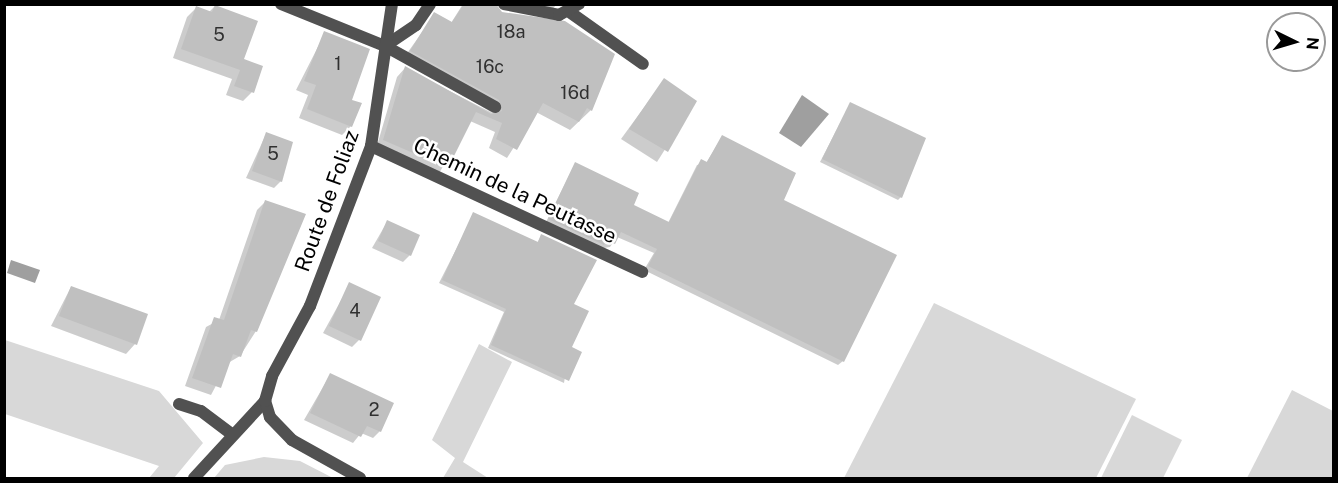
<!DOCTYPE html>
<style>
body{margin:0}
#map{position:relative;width:1338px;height:483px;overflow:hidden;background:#fff;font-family:"Public Sans",sans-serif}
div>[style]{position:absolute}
.green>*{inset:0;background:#d8d8d8}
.water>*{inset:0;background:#9f9f9f}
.shadow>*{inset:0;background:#0003}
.building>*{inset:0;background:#c0c0c0}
.service>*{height:12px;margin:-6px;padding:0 6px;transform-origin:6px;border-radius:6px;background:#515151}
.minor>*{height:12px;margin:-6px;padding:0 6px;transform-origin:6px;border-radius:6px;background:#515151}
span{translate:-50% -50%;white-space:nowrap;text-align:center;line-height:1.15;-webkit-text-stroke:5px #fff;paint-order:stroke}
.number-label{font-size:18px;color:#303030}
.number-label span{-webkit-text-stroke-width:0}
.street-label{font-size:21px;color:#000}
.frame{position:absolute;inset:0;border:6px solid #000;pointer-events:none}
.north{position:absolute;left:1266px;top:12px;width:60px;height:60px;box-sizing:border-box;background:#fff;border:2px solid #999;border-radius:50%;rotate:95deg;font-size:16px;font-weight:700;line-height:24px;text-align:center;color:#000}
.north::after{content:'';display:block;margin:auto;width:21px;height:27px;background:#000;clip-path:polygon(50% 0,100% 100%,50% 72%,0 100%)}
</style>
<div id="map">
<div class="green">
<i style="clip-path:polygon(934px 303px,1136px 399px,1096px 478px,844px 478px)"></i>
<i style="clip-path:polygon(5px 340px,159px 391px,203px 443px,174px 478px,149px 478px,159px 466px,5px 414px)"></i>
<i style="clip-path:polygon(479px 344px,512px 362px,463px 462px,488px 478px,443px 478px,455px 458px,432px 440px)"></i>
<i style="clip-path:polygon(1292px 390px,1333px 411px,1333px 478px,1247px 478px)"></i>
<i style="clip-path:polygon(1132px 415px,1182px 440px,1163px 478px,1101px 478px)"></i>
<i style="clip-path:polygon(264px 457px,300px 461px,333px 478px,214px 478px,225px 465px)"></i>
</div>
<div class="water">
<i style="clip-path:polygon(802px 95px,829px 114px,801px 147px,779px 133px)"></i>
<i style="clip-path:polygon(11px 260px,40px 270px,35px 283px,7px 273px)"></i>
</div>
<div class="shadow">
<i style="clip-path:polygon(463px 4px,495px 4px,502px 14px,613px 55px,591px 110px,570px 130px,536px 112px,507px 158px,489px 148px,495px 132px,470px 121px,438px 175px,376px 149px,397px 77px,405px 68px,494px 114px,403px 59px,435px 14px,451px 23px)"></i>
<i style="clip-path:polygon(499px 4px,557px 4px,548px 14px)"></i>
<i style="clip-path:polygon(215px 6px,252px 92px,243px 101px,226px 95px,232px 79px,173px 58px,187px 17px,196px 8px,209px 12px)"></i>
<i style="clip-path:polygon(325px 33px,350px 100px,351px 126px,342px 135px,299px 118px,308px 95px,296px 90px)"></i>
<i style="clip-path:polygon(664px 80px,695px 102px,657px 162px,621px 139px)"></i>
<i style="clip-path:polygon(850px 104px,901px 197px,898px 200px,820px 162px)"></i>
<i style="clip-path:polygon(266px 134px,281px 181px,274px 188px,246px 178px)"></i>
<i style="clip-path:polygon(722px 137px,782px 201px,843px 361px,838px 365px,644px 270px,654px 253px,617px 237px,610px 247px,598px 249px,545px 224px,575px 164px,632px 206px,668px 223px,697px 165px,706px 163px)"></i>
<i style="clip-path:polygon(265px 202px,256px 331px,240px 356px,228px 363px,211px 395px,185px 386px,206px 327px,219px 320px,257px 210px)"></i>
<i style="clip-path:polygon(474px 214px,537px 243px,541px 236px,570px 348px,564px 383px,488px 348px,504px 312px,439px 283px)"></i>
<i style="clip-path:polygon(387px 222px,410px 255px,403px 262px,372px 248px)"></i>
<i style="clip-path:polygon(350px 284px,359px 340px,352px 347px,323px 333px)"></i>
<i style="clip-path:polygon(71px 287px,135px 344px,126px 354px,51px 326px)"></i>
<i style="clip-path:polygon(330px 375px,380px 431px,373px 438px,361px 433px,353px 443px,304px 420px)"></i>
</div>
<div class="building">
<i style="clip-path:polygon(464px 4px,496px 4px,502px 12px,565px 21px,615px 54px,592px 111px,587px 108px,579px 122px,543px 103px,517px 150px,496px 139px,502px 123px,476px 112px,448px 168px,383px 140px,405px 66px,491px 114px,502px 111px,499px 100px,410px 51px,434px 12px,452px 22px)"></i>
<i style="clip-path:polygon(215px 5px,258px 21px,244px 59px,263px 66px,254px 93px,234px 86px,240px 70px,181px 49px,196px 6px,212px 12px)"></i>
<i style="clip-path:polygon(324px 31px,370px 49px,352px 100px,362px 103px,352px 127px,307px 109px,316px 85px,304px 81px)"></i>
<i style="clip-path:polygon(664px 78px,697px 101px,668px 152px,629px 129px)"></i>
<i style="clip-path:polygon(850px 102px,926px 138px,902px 198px,822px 159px)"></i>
<i style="clip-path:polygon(266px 132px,293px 142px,282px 182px,252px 171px)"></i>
<i style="clip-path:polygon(722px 135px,796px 173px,784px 200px,897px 255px,844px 362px,648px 266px,657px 249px,621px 232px,615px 244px,607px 240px,604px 245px,548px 219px,575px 162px,639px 193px,634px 205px,669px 222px,701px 159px,707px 162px)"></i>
<i style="clip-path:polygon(265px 200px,306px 214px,257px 332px,251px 330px,241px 357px,233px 354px,221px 388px,192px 378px,214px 317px,224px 320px)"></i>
<i style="clip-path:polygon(473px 212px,538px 242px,541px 234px,597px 260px,574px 304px,589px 311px,572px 347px,582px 352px,569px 381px,491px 345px,506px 309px,442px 280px)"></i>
<i style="clip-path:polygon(387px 220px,420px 235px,411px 256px,378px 241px)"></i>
<i style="clip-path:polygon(349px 282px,381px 297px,361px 341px,329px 326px)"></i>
<i style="clip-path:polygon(71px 286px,148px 314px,137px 345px,59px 316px)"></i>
<i style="clip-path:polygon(330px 373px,394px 403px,381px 432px,367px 426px,361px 437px,310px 413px)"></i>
</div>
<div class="service">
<i style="left:571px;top:13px;width:88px;rotate:35.3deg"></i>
<i style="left:179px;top:404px;width:23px;rotate:18deg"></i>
<i style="left:201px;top:411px;width:38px;rotate:37deg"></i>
</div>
<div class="minor">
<i style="left:281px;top:4px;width:112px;rotate:22deg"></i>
<i style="left:385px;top:46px;width:126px;rotate:29deg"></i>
<i style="left:504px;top:4px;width:56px;rotate:11.3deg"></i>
<i style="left:559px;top:15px;width:23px;rotate:-29deg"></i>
<i style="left:385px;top:46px;width:37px;rotate:-34deg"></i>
<i style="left:416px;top:25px;width:25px;rotate:-56deg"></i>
<i style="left:371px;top:146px;width:299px;rotate:24.9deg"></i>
<i style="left:194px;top:478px;width:105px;rotate:-47.3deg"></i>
<i style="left:360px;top:478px;width:78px;rotate:-150.8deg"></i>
<i style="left:292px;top:440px;width:32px;rotate:-134deg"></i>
<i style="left:270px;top:417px;width:17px;rotate:-107deg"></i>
<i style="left:265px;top:401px;width:26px;rotate:-74deg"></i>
<i style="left:272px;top:376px;width:80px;rotate:-61.5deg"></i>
<i style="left:310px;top:306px;width:171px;rotate:-69.1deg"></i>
<i style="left:371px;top:146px;width:144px;rotate:-81.6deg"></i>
</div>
<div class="number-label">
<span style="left:511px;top:32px">18a</span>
<span style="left:219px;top:35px">5</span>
<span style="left:338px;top:64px">1</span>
<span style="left:490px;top:67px">16c</span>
<span style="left:575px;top:93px">16d</span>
<span style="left:273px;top:154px">5</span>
<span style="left:355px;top:311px">4</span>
<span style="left:374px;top:410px">2</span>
</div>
<div class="street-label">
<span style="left:515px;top:191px;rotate:25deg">Chemin de la Peutasse</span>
<span style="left:327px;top:201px;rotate:-70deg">Route de Foliaz</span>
</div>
<div class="frame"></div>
<div class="north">N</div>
</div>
